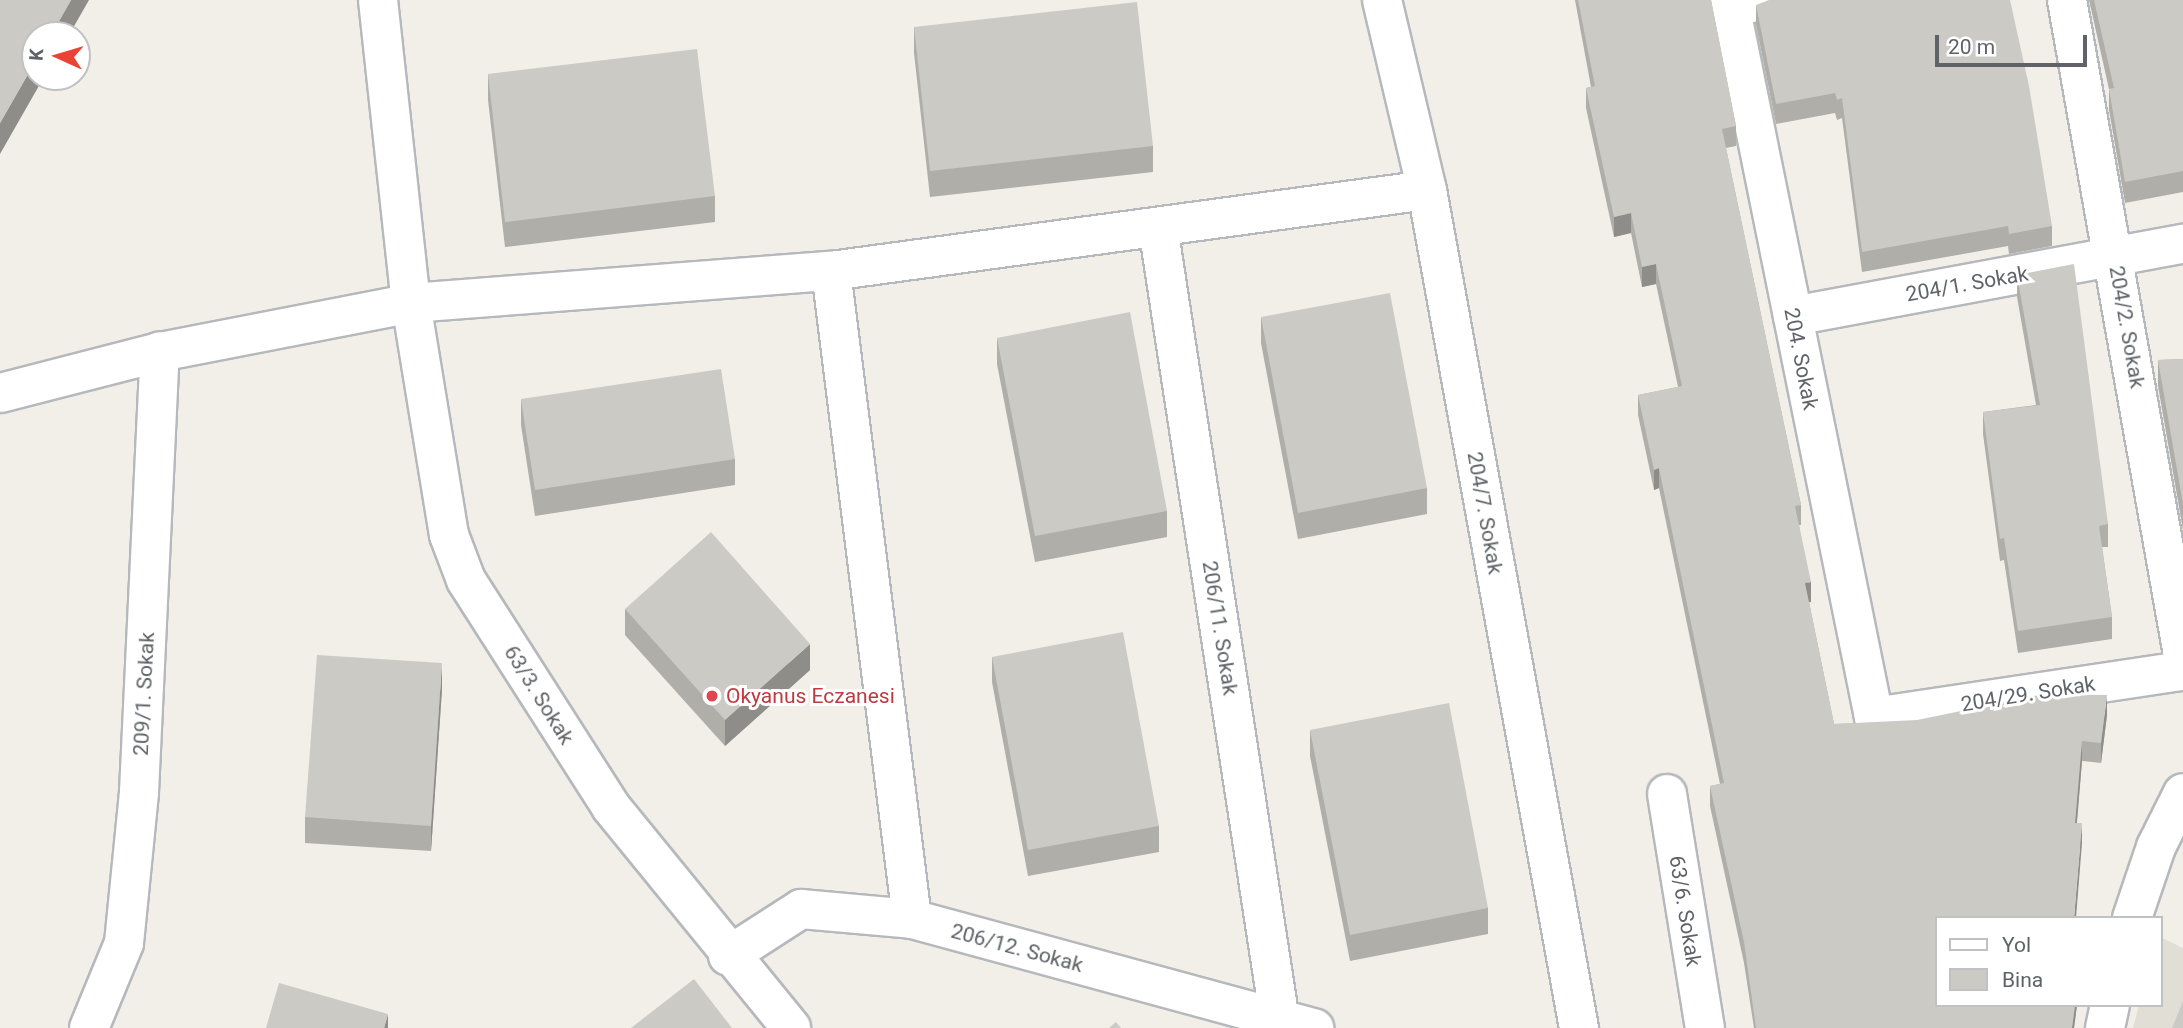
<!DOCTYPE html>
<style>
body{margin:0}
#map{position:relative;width:2183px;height:1028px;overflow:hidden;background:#f1efe8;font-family:Roboto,sans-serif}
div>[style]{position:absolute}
.education>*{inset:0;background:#e1ded6}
.roads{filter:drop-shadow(2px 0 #b5b8bc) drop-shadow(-2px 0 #b5b8bc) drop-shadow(0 2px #b5b8bc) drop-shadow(0 -2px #b5b8bc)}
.minor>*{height:38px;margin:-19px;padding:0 19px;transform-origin:19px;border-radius:19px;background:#fff}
.wall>*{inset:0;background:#afaea9}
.shaded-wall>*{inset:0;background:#8f8d8a}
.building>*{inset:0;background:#cccac5}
.dots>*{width:19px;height:19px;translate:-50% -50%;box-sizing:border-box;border:4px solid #fff;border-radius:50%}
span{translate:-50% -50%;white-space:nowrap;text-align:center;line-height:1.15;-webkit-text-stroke:6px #fff;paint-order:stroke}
.street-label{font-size:21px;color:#5f6368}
.health-label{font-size:21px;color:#be3a42}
.left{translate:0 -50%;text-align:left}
.legend{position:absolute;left:1935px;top:916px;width:228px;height:91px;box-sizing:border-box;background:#fff;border:2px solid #bfc1c3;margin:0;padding:9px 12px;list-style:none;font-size:21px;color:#5f6368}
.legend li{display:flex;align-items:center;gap:14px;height:35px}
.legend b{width:35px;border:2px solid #bfc1c3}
.north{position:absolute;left:21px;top:21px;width:70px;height:70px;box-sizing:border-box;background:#fff;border:2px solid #bfc1c3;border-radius:50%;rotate:274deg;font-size:19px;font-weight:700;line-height:28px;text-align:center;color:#5f6368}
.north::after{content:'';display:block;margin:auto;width:24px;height:32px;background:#ea4335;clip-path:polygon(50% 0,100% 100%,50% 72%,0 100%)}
.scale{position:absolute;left:1935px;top:35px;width:152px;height:32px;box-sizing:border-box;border:4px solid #5f6368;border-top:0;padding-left:9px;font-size:21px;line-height:24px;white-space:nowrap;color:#5f6368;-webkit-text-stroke:5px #fff;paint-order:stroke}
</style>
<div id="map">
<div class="education">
<i style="clip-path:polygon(2160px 937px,2183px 948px,2183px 1028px,2133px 1028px,2139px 1005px,2160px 1005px)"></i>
</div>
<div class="roads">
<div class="minor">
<i style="left:378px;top:0;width:305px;rotate:83.8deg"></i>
<i style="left:411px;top:303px;width:235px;rotate:80.7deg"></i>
<i style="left:449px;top:535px;width:48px;rotate:69.3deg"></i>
<i style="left:466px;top:580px;width:269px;rotate:57.4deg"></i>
<i style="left:611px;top:807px;width:285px;rotate:50.8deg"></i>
<i style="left:1382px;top:0;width:195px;rotate:76.7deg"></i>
<i style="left:1427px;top:190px;width:852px;rotate:79.72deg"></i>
<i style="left:1729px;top:0;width:732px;rotate:78.57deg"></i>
<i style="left:1874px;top:717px;width:312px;rotate:-8.5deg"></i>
<i style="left:2067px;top:0;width:665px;rotate:79.96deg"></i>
<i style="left:1730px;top:8px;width:37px;rotate:-13deg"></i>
<i style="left:1158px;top:227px;width:810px;rotate:81.27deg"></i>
<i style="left:831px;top:271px;width:653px;rotate:82.87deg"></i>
<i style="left:1793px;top:316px;width:397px;rotate:-10.5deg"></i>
<i style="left:0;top:393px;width:165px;rotate:-14.4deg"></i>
<i style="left:160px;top:352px;width:256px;rotate:-11deg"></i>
<i style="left:411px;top:303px;width:421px;rotate:-4.4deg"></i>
<i style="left:831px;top:271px;width:601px;rotate:-7.74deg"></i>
<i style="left:1667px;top:794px;width:237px;rotate:80.8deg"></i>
<i style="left:2132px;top:918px;width:75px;rotate:-71.3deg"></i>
<i style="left:2156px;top:847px;width:60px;rotate:-63.4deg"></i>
<i style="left:728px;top:956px;width:87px;rotate:-32.8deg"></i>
<i style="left:801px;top:909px;width:111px;rotate:5.1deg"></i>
<i style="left:912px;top:919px;width:417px;rotate:15.2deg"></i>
<i style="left:89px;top:1028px;width:92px;rotate:-67.6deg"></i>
<i style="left:124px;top:943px;width:152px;rotate:-84.3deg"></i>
<i style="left:139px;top:792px;width:441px;rotate:-87.3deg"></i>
<i style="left:2105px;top:1028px;width:24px;rotate:-78deg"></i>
</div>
</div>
<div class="wall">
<i style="clip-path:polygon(1575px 0,1711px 0,1736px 126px,1736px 146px,1726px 148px,1801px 505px,1801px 525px,1799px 525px,1811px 602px,1809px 602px,1834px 724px,2107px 715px,2101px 763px,2082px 761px,2077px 823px,2082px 843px,1936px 1005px,2077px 1005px,2074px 1028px,1754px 1028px,1744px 963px,1710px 806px,1710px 786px,1720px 784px,1659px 488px,1654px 490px,1638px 415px,1638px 395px,1678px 387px,1656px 284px,1642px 287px,1631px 233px,1614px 237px,1586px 108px,1586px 88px,1591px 87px)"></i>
<i style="clip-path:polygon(2089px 0,2183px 0,2183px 192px,2125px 203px,2109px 110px,2109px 89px)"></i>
<i style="clip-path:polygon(1756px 5px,2052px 226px,2052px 246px,2009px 254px,2008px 246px,1862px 272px,1842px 118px,1837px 120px,1835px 113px,1776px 124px,1756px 25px)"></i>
<i style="clip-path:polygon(914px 27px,1153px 146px,1153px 172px,930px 197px,914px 53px)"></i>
<i style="clip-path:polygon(488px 74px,715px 196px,715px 222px,505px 247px,488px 100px)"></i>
<i style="clip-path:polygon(2017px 275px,2108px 524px,2108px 547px,2102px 547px,2112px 617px,2112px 639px,2018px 653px,2004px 560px,2000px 561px,1983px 434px,1983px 412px,2036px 405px,2017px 297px)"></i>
<i style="clip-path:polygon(1261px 317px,1427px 488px,1427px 514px,1298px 539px,1261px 343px)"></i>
<i style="clip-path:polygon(997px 338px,1167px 511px,1167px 537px,1035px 562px,997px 364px)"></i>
<i style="clip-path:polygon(2183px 359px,2183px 530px,2158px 386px,2158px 360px)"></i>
<i style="clip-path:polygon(521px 399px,735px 459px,735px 485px,535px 516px,521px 425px)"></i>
<i style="clip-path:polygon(625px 609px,810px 670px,725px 746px,625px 635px)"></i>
<i style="clip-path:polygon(992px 657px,1159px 826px,1159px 852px,1028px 876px,992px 682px)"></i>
<i style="clip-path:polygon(442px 689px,431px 851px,305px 843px,305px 817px)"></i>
<i style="clip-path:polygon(1310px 730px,1488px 908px,1488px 934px,1350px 961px,1310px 756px)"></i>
</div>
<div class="shaded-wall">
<i style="clip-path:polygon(71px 0,89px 0,69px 35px,51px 35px)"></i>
<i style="clip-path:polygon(35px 62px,35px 77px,44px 77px,0 154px,0 123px)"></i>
<i style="clip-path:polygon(1631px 213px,1631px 233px,1614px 237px,1614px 217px)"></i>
<i style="clip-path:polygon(1656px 264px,1656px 284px,1642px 287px,1642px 267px)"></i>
<i style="clip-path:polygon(1659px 468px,1659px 488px,1654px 490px,1654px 470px)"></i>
<i style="clip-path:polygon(1811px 582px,1811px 602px,1805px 603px,1805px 583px)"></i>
<i style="clip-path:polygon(810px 644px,810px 670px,725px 746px,725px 720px)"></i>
<i style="clip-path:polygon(442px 663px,442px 689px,431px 851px,431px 826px)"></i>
<i style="clip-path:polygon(2107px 695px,2107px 715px,2101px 763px,2101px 743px)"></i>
<i style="clip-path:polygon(2082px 741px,2082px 761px,2075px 843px,2075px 823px)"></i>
<i style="clip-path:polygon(2082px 823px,2082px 843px,2076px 918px,2074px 918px)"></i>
<i style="clip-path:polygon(2075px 1005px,2077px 1005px,2074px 1028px,2072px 1028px)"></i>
<i style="clip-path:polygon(388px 1014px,388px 1028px,384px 1028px)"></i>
</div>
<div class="building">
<i style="clip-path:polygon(0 0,71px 0,51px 35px,35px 35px,35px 62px,0 123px)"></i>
<i style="clip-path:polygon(1578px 0,1711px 0,1736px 126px,1722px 129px,1801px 505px,1795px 506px,1811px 582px,1805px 583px,1834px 724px,1917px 720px,2044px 694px,2107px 695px,2101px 743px,2082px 741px,2075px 823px,2082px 823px,2074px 918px,1936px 918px,1936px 1005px,2075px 1005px,2072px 1028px,1756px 1028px,1744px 942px,1710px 786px,1724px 783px,1659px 468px,1654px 470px,1638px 395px,1682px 386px,1656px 264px,1642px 267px,1631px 213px,1614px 217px,1586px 88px,1595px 86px)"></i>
<i style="clip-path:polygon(1769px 0,2010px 0,2029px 86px,2052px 226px,2009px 234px,2008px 226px,1862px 252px,1842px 98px,1837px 100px,1835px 93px,1776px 104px,1756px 5px)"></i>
<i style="clip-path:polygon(2094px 0,2183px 0,2183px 171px,2125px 182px,2109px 89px,2114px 88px)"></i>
<i style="clip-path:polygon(1137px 2px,1153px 146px,930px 171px,914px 27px)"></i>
<i style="clip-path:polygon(697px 49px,715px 196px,505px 222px,488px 74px)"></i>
<i style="clip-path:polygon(2074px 264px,2108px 524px,2099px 526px,2112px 617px,2018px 631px,2004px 538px,2000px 539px,1983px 412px,2040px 405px,2017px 275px)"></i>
<i style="clip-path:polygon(1390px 293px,1427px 488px,1298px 513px,1261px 317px)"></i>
<i style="clip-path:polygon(1130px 312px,1167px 511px,1035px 536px,997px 338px)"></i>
<i style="clip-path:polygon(2183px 359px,2183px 504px,2158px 360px)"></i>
<i style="clip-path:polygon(721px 369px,735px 459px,535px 490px,521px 399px)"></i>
<i style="clip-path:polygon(711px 532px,810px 644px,725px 720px,625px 609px)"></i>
<i style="clip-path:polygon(1123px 632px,1159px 826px,1028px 850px,992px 657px)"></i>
<i style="clip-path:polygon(317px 655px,442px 663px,431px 826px,305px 817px)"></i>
<i style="clip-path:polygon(1449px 703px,1488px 908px,1350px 935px,1310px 730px)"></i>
<i style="clip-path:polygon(694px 979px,732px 1028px,631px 1028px)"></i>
<i style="clip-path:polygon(279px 983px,388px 1014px,384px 1028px,266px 1028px)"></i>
<i style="clip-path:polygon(2183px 1001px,2183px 1028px,2172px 1028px)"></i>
<i style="clip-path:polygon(1116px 1022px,1121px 1028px,1109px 1028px)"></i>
</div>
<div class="dots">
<i style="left:712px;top:696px;background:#e0444e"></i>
</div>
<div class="street-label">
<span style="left:1967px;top:284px;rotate:-10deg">204/1. Sokak</span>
<span style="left:2127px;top:327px;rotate:80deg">204/2. Sokak</span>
<span style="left:1801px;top:359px;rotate:79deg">204. Sokak</span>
<span style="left:1485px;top:513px;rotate:80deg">204/7. Sokak</span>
<span style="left:1220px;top:628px;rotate:81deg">206/11. Sokak</span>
<span style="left:144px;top:694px;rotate:-87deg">209/1. Sokak</span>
<span style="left:2028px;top:694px;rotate:-9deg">204/29. Sokak</span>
<span style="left:539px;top:695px;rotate:58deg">63/3. Sokak</span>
<span style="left:1685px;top:911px;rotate:81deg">63/6. Sokak</span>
<span style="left:1017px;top:948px;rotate:15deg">206/12. Sokak</span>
</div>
<div class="health-label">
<span class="left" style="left:726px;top:696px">Okyanus Eczanesi</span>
</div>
<ul class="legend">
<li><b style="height:9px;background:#fff"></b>Yol</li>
<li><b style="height:19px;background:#cccac5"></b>Bina</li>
</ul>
<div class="north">K</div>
<div class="scale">20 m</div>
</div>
